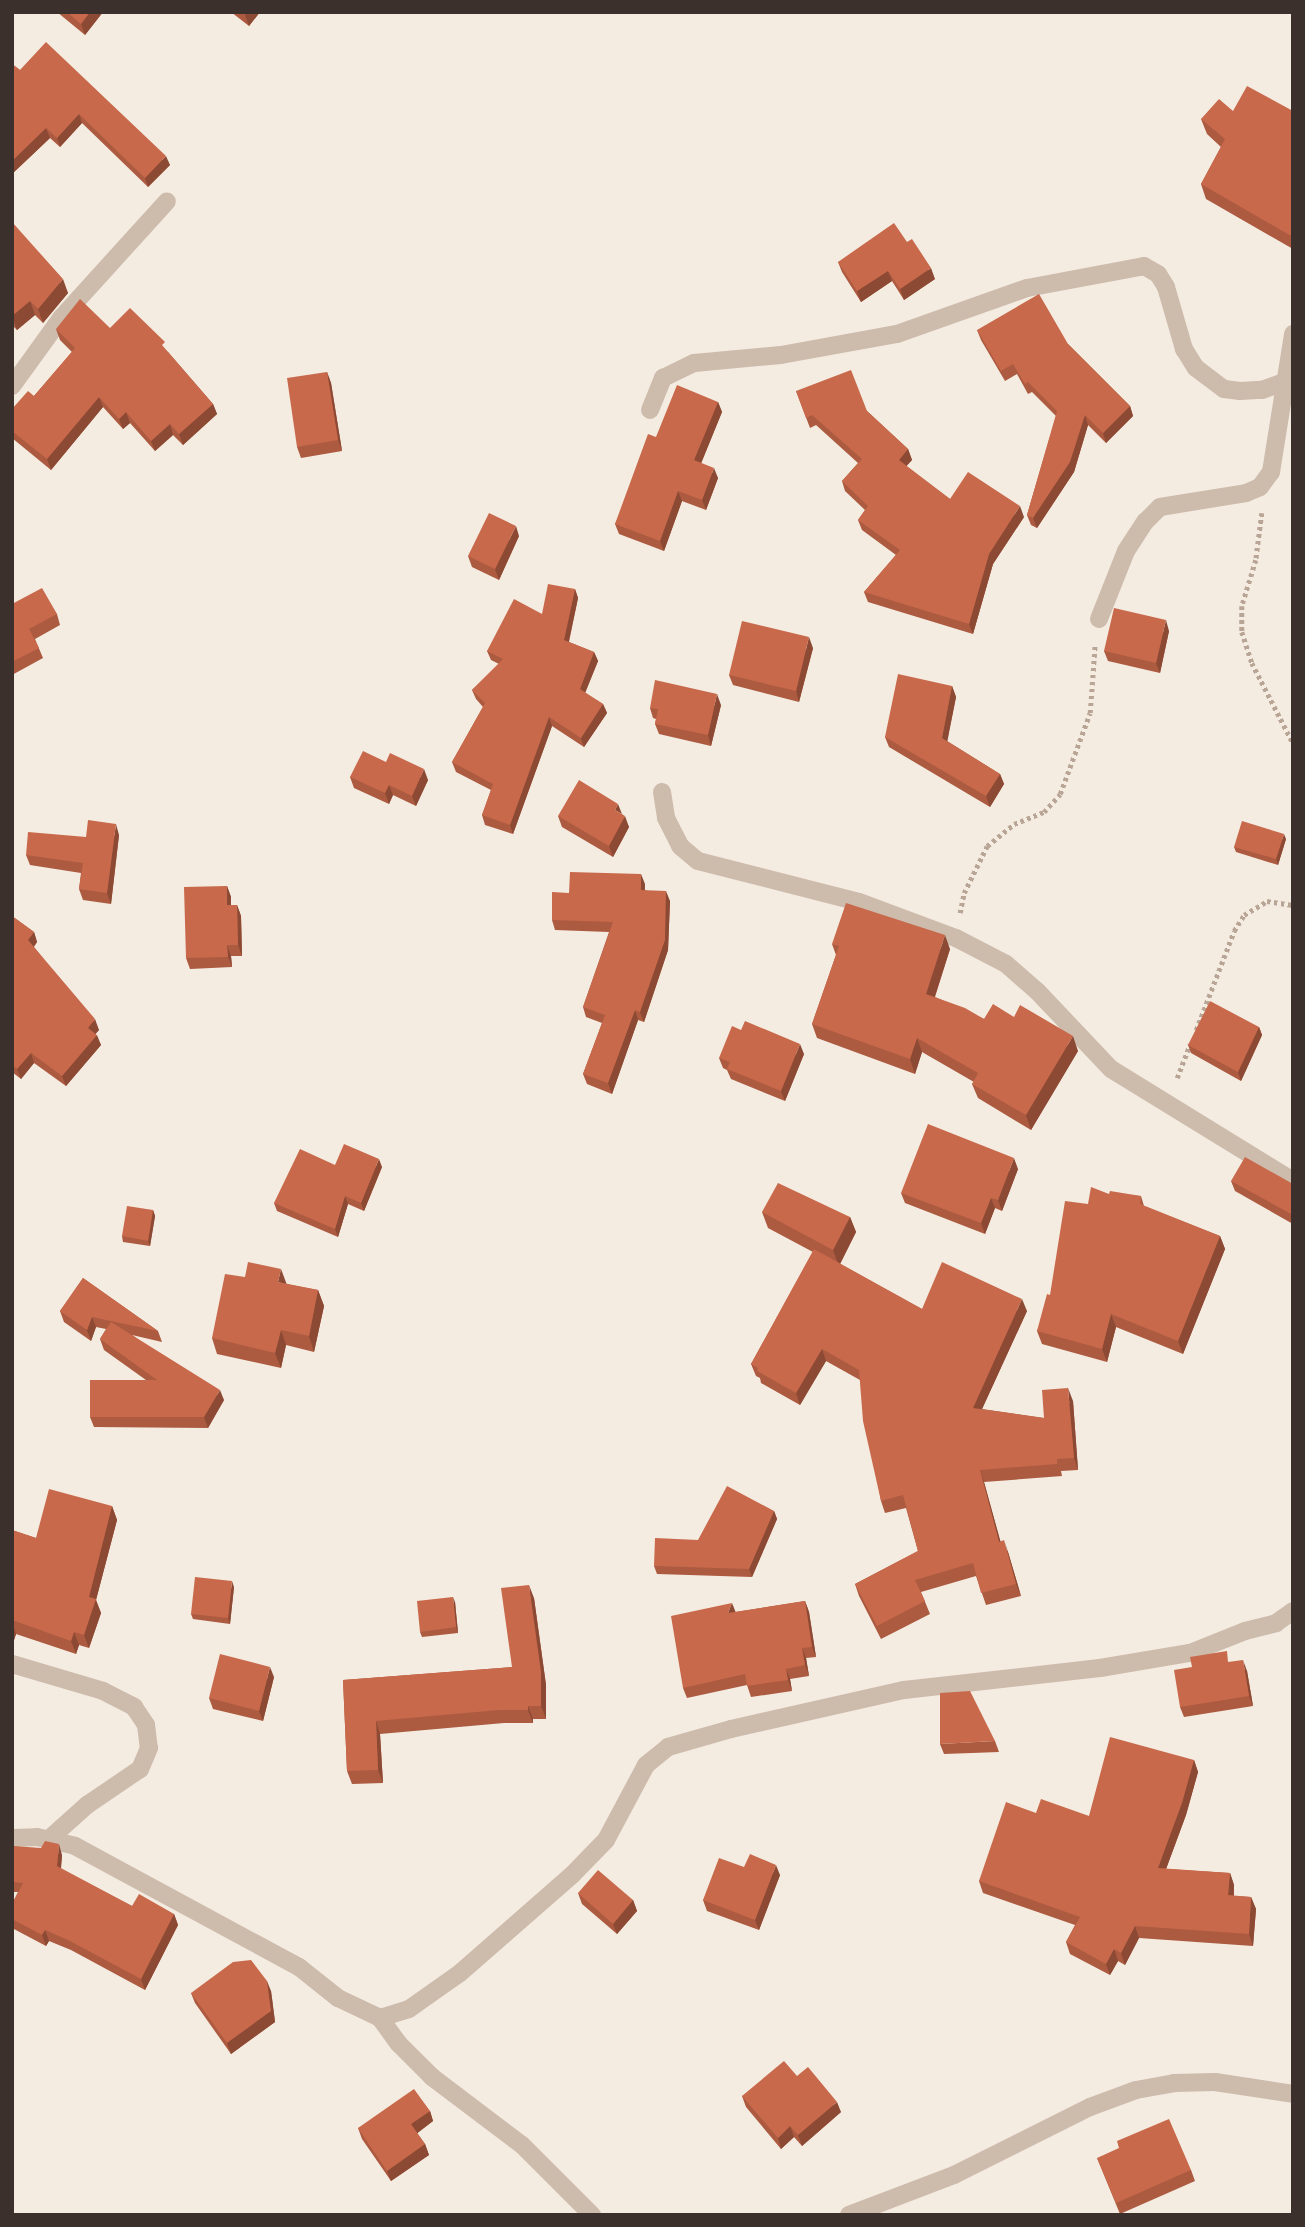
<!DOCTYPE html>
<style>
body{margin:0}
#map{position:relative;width:1305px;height:2227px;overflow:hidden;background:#f4ebe1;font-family:Karla,sans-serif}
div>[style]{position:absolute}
.path>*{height:4.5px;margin-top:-2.25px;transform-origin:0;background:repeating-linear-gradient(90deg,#b9a596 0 3.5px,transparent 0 7px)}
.minor>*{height:18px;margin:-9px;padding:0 9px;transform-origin:9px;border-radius:9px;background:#cdbbac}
.wall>*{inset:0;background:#ac5a40}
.shaded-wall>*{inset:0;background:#8c4a34}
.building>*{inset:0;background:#c8694b}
span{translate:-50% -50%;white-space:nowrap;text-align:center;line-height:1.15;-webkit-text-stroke:5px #fbf5ee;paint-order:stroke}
.frame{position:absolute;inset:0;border:14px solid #3b302b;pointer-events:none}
</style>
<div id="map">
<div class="path">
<i style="left:1262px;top:513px;width:47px;rotate:97.3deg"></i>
<i style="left:1256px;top:560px;width:48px;rotate:106.9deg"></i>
<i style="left:1242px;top:606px;width:26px;rotate:90deg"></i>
<i style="left:1242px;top:632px;width:33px;rotate:72deg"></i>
<i style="left:1252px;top:663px;width:90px;rotate:62.9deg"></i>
<i style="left:960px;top:913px;width:20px;rotate:-79deg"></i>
<i style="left:964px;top:893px;width:52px;rotate:-63.9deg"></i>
<i style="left:987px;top:846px;width:35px;rotate:-39deg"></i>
<i style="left:1014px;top:824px;width:32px;rotate:-22deg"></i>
<i style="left:1044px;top:812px;width:24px;rotate:-48deg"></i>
<i style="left:1060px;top:794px;width:86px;rotate:-69.7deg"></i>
<i style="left:1090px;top:713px;width:69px;rotate:-85.9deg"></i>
<i style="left:1196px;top:1030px;width:106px;rotate:-69deg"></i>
<i style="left:1234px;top:931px;width:19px;rotate:-58deg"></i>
<i style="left:1244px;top:915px;width:27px;rotate:-31deg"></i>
<i style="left:1267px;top:901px;width:26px;rotate:9deg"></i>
<i style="left:1177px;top:1078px;width:36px;rotate:-69deg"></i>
</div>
<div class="minor">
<i style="left:12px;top:386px;width:85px;rotate:-54.1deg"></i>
<i style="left:62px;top:317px;width:156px;rotate:-47.8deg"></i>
<i style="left:650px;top:410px;width:35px;rotate:-68deg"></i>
<i style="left:663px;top:378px;width:34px;rotate:-26deg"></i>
<i style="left:694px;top:363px;width:87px;rotate:-5.3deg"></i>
<i style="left:781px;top:355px;width:118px;rotate:-10.3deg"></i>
<i style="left:897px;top:334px;width:138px;rotate:-19.5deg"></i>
<i style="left:1027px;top:288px;width:119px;rotate:-10.6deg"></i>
<i style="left:1144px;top:266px;width:16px;rotate:30deg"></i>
<i style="left:1158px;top:274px;width:15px;rotate:58deg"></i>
<i style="left:1166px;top:287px;width:65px;rotate:73.8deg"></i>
<i style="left:1184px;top:349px;width:22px;rotate:58deg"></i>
<i style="left:1196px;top:368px;width:35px;rotate:37deg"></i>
<i style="left:1224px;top:389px;width:16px;rotate:7deg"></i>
<i style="left:1240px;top:391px;width:22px;rotate:-3deg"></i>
<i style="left:1262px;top:390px;width:23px;rotate:-20deg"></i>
<i style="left:1284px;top:382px;width:9px"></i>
<i style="left:1099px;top:619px;width:73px;rotate:-68.3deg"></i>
<i style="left:1126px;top:551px;width:35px;rotate:-57deg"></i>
<i style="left:1145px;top:522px;width:21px;rotate:-45deg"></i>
<i style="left:1160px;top:507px;width:87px;rotate:-9.2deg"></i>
<i style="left:1246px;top:493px;width:15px;rotate:-23deg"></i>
<i style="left:1260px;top:487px;width:19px;rotate:-54deg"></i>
<i style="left:1271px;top:472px;width:140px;rotate:-80.9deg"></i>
<i style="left:662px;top:792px;width:26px;rotate:81deg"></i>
<i style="left:666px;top:818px;width:31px;rotate:63deg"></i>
<i style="left:680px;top:846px;width:23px;rotate:40deg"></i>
<i style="left:698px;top:861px;width:166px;rotate:14.3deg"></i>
<i style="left:859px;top:902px;width:103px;rotate:20.4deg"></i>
<i style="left:956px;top:938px;width:56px;rotate:27.5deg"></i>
<i style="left:1006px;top:964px;width:41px;rotate:41.1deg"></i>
<i style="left:1037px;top:991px;width:108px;rotate:46.5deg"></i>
<i style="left:1111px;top:1069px;width:214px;rotate:31.6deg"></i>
<i style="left:12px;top:1664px;width:95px;rotate:16.5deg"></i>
<i style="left:103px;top:1691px;width:35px;rotate:27deg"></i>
<i style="left:134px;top:1707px;width:22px;rotate:56deg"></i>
<i style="left:146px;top:1725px;width:23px;rotate:83deg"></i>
<i style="left:149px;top:1748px;width:23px;rotate:113deg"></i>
<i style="left:140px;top:1769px;width:64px;rotate:145.8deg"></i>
<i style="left:87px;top:1805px;width:52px;rotate:138.1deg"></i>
<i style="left:12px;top:1838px;width:25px;rotate:-2deg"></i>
<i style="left:37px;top:1837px;width:39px;rotate:13deg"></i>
<i style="left:75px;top:1846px;width:255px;rotate:28.4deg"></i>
<i style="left:299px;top:1967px;width:50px;rotate:38.5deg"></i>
<i style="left:338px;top:1998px;width:47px;rotate:25.5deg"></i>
<i style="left:380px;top:2018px;width:30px;rotate:-17deg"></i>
<i style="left:409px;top:2009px;width:62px;rotate:-35.2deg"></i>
<i style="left:460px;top:1973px;width:149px;rotate:-41.2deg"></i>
<i style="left:572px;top:1875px;width:49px;rotate:-45.8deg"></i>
<i style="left:606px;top:1840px;width:85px;rotate:-61.9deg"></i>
<i style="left:646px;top:1765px;width:28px;rotate:-39deg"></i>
<i style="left:668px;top:1747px;width:66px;rotate:-15.9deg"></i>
<i style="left:731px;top:1729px;width:177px;rotate:-12.7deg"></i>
<i style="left:904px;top:1690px;width:197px;rotate:-6.4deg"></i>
<i style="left:1100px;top:1668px;width:91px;rotate:-9.5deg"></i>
<i style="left:1190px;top:1653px;width:59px;rotate:-21.8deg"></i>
<i style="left:1245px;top:1631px;width:32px;rotate:-14deg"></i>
<i style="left:1276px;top:1623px;width:21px;rotate:-35deg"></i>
<i style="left:380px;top:2018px;width:32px;rotate:54deg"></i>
<i style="left:399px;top:2044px;width:47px;rotate:45deg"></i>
<i style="left:432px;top:2077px;width:113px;rotate:37.1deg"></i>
<i style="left:522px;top:2145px;width:99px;rotate:45deg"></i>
<i style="left:849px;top:2215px;width:112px;rotate:-20.9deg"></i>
<i style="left:954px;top:2175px;width:152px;rotate:-26.6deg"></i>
<i style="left:1090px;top:2107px;width:49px;rotate:-20.3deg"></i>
<i style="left:1136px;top:2090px;width:39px;rotate:-10deg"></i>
<i style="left:1174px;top:2083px;width:41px;rotate:-1.4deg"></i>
<i style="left:1215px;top:2082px;width:79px;rotate:8.7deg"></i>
</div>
<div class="wall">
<i style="clip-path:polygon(57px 12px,103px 12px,85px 35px)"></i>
<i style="clip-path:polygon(231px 12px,260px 12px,249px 26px)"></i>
<i style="clip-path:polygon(12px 64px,20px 70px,170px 165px,148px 187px,82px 123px,60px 147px,50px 138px,12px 174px)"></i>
<i style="clip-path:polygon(1233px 111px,1293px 111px,1293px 249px,1206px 199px,1201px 184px,1221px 147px,1207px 134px,1201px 119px)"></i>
<i style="clip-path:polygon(12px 222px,68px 293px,43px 323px,35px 315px,17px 330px,13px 326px,12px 327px)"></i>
<i style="clip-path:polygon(907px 242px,935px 279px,904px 300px,892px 281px,861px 302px,842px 272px,838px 262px)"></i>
<i style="clip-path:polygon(110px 328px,168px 352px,213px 404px,217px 414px,183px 445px,173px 435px,155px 451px,130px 423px,123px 429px,103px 407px,51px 470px,12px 438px,12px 409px,34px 396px,72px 352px,60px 340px,56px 329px)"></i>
<i style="clip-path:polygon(977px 330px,1068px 344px,1130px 406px,1133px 416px,1106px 443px,1088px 425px,1074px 472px,1037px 528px,1031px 525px,1027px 515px,1056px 416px,1032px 392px,1028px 394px,1017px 374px,1005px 381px,981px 340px)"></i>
<i style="clip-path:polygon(327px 372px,331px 383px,342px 451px,301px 458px,297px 447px)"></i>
<i style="clip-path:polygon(796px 391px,867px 411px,908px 449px,912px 460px,906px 466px,950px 499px,1024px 517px,993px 564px,973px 634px,868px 602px,864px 592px,896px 555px,862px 530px,858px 520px,865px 510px,845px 491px,842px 481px,858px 463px,816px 425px,810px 428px)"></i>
<i style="clip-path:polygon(718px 402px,722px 412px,701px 463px,718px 478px,706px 510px,682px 501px,664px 551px,619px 534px,615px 524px,656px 437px)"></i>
<i style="clip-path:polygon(519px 536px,499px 580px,472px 567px,468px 556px)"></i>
<i style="clip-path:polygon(575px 589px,578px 598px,569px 642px,594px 652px,598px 661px,585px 693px,603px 704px,607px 713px,584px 747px,552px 726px,513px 834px,485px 825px,482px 815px,491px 790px,456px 772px,452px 762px,483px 707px,476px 699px,472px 690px,499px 664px,491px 660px,487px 651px,542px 614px)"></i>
<i style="clip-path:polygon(12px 604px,57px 614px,60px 625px,35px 639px,43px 658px,12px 675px)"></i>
<i style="clip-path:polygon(1169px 631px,1160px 673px,1108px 661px,1104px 651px)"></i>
<i style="clip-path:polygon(813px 648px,799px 702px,733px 685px,729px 675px)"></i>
<i style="clip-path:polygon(952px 686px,956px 697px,947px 741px,1000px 774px,1004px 784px,990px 807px,889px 747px,885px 737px)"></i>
<i style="clip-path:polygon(721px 705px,711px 746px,659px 734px,655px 724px,656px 719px,653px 718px,650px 708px)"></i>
<i style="clip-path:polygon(386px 762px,428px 780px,416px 806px,393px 795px,389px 804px,354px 788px,350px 777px)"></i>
<i style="clip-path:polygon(622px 814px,629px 827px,613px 857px,562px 827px,558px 816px)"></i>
<i style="clip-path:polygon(119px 835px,111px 904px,83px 900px,79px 889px,81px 873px,30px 865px,26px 855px,86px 837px)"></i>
<i style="clip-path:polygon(1286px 839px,1278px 865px,1236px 852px,1234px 847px)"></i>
<i style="clip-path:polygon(645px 884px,645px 890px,670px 901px,668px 950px,644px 1022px,638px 1020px,612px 1094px,587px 1084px,583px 1074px,602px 1023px,586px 1017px,583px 1007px,609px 932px,555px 930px,552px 920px,569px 893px)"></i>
<i style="clip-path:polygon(227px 886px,231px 897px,231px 905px,237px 905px,241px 916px,242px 956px,231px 956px,232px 967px,190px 969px,186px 958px)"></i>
<i style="clip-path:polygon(12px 916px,34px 932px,37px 942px,34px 947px,99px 1030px,95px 1034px,101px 1045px,66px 1086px,34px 1063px,21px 1079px,12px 1072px)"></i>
<i style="clip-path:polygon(832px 944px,950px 949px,935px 997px,984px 1019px,1014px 1017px,1078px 1051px,1031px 1130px,978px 1098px,972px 1084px,974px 1082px,922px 1052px,915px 1074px,817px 1038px,812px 1024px,836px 955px)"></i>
<i style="clip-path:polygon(1259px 1027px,1262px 1035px,1241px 1081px,1191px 1053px,1188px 1045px)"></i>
<i style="clip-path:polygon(804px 1054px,785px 1101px,731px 1079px,727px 1070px,723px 1068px,719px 1058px)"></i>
<i style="clip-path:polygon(335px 1165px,382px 1167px,364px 1211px,348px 1204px,338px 1237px,277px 1211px,274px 1203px)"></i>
<i style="clip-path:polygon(1018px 1169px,1002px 1211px,995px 1208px,985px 1234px,905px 1203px,901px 1193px)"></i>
<i style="clip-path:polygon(1231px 1181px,1293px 1184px,1293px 1224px,1235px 1191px)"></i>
<i style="clip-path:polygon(1109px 1194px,1141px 1196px,1144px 1206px,1220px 1236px,1225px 1249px,1183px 1354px,1116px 1327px,1107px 1362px,1042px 1344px,1037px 1331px,1088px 1204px)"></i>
<i style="clip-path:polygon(153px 1210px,155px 1216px,150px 1246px,123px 1242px,122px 1236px)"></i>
<i style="clip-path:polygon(762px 1212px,850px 1217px,856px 1232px,840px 1264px,922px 1309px,1027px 1311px,982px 1409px,1044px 1418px,1073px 1401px,1078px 1470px,1061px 1471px,1062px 1476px,984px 1482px,1000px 1541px,1008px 1552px,1021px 1596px,986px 1605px,976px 1576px,921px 1592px,930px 1614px,881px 1639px,859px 1596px,855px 1584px,918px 1551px,906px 1508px,885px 1513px,881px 1501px,860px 1380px,826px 1361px,800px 1405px,761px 1383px,760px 1378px,756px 1376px,751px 1364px,813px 1252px,768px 1228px)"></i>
<i style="clip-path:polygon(83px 1278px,158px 1331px,162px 1342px,132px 1335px,224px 1400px,208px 1428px,94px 1427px,90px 1417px,146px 1380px,104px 1350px,100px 1339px,106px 1329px,96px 1327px,91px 1341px,64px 1322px,60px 1311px)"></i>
<i style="clip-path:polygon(286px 1284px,318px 1290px,324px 1306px,314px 1352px,286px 1345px,281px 1368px,217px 1354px,212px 1338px)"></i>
<i style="clip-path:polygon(112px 1506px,117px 1520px,96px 1600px,101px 1613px,89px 1648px,79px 1645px,76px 1654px,16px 1634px,14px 1640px,12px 1640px,12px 1530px,36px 1538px)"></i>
<i style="clip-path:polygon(774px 1511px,777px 1519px,752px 1577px,657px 1574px,654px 1566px,698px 1540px)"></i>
<i style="clip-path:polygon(234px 1587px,230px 1624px,193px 1619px,191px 1614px)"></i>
<i style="clip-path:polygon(534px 1598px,546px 1685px,546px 1719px,533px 1719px,533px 1723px,504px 1723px,380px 1734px,383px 1783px,352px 1784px,347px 1771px,343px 1680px,512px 1667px)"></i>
<i style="clip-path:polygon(805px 1601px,809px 1612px,816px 1657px,806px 1658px,809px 1676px,790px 1679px,792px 1691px,751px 1697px,747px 1685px,687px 1698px,683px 1688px,736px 1612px)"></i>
<i style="clip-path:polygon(455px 1602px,458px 1633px,422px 1637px,420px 1632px)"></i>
<i style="clip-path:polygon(1231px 1662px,1247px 1671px,1253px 1706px,1184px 1717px,1180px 1707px)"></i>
<i style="clip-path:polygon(274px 1677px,263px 1721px,213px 1709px,209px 1698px)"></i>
<i style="clip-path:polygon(995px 1741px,999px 1752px,944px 1754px,940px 1744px)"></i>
<i style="clip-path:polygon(1194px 1760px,1198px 1772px,1186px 1815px,1166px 1869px,1230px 1873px,1234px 1885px,1234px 1896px,1251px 1897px,1256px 1909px,1253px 1946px,1139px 1938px,1125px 1965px,1118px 1961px,1110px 1975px,1070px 1954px,1066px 1942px,1075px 1925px,983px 1893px,979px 1881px,1036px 1813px,1089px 1816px)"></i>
<i style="clip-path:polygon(62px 1855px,61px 1869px,132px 1906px,174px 1914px,178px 1925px,145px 1990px,71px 1950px,49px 1941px,46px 1946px,12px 1928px,12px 1904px,18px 1892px,14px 1892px,12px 1886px,12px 1864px)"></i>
<i style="clip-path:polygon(744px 1867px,780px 1875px,759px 1930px,707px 1911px,703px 1900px)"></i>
<i style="clip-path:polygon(578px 1893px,633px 1900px,637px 1911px,617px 1934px,582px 1904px)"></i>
<i style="clip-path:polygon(271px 1991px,275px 2022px,231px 2054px,195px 2003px,191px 1993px)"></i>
<i style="clip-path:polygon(797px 2076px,841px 2112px,802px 2146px,794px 2137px,781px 2149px,746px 2107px,742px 2096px)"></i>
<i style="clip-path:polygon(430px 2111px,433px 2121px,417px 2133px,425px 2144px,429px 2155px,391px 2181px,362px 2139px,358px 2128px)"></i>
<i style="clip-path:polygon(1097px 2158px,1191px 2170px,1195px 2181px,1120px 2214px)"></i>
</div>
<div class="shaded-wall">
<i style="clip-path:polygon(90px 12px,103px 12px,85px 35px,81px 24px)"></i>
<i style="clip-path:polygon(247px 12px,260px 12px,249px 26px,245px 15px)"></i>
<i style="clip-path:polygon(79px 114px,82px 123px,60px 147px,57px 138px)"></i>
<i style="clip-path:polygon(46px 128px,50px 138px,12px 174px,12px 161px)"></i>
<i style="clip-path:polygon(166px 156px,170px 165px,148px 187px,145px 178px)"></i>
<i style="clip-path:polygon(931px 268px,935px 279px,904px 300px,900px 289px)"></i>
<i style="clip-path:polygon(888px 271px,892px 281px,861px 302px,857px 291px)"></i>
<i style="clip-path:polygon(63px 279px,68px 293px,43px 323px,38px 309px)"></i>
<i style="clip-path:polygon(30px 301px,35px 315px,17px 330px,12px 316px)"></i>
<i style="clip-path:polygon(327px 372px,331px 383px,342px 451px,338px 440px)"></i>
<i style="clip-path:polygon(99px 397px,103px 407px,51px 470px,47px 459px)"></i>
<i style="clip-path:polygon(718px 402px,722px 412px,698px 471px,694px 460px)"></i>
<i style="clip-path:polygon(213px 404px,217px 414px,183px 445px,179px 434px)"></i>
<i style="clip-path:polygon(1130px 406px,1133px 416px,1106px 443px,1103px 433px)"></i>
<i style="clip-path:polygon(126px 412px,130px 423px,123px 429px,119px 419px)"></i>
<i style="clip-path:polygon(1085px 415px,1088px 425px,1074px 472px,1037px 528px,1033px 518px)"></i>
<i style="clip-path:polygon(170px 424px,173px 435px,155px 451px,151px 441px)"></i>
<i style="clip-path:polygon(908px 449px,912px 460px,902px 471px,899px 460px)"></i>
<i style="clip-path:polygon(714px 468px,718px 478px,706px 510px,702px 500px)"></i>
<i style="clip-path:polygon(678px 491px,682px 501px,664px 551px,660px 541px)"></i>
<i style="clip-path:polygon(1020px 506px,1024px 517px,993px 564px,973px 634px,969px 624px,989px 554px)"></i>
<i style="clip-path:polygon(516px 526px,519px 536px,499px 580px,495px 569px)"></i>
<i style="clip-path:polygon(575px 589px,578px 598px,567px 649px,564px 640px)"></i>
<i style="clip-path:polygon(1166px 620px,1169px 631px,1160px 673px,1156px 663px)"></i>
<i style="clip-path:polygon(809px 637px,813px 648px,799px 702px,796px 691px)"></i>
<i style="clip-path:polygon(594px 652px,598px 661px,583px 698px,580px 689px)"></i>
<i style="clip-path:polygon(952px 686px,956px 697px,946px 748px,942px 738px)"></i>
<i style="clip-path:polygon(717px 694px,721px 705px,711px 746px,708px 735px)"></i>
<i style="clip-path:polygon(603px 704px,607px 713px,584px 747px,581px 738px)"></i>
<i style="clip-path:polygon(549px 717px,552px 726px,513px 834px,510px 825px)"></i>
<i style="clip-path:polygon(424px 769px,428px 780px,416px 806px,412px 796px)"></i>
<i style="clip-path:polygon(1000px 774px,1004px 784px,990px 807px,986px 796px)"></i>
<i style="clip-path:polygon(389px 785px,393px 795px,389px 804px,385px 793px)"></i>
<i style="clip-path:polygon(618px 804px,622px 814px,615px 810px)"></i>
<i style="clip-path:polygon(625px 816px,629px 827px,613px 857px,609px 846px)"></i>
<i style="clip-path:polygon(116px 824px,119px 835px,111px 904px,107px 893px)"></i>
<i style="clip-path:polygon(1284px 834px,1286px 839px,1278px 865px,1276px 859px)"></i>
<i style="clip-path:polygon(641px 874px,645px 884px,644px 900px,641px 890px)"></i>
<i style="clip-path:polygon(227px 886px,231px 897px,231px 916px,227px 905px)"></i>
<i style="clip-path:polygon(666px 891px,670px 901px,668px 950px,644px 1022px,640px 1012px)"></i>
<i style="clip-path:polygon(237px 905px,241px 916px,242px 956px,238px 945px)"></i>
<i style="clip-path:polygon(34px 932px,37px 942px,31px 950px,28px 940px)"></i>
<i style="clip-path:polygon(945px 935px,950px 949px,931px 1008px,926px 994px)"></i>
<i style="clip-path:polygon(227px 945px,231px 956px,232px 967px,228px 957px)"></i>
<i style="clip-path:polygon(635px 1010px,638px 1020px,612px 1094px,608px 1083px)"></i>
<i style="clip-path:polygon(95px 1019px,99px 1030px,92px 1038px,88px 1028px)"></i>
<i style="clip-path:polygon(1259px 1027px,1262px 1035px,1241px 1081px,1238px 1072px)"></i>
<i style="clip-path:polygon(97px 1035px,101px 1045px,66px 1086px,62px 1076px)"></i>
<i style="clip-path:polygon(1073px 1036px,1078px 1051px,1031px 1130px,1026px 1115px)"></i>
<i style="clip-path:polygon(917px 1038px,922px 1052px,915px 1074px,910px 1059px)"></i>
<i style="clip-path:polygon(800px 1044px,804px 1054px,785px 1101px,781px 1091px)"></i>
<i style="clip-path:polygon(31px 1053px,34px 1063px,21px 1079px,17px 1069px)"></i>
<i style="clip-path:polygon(1014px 1158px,1018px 1169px,1002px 1211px,998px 1200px)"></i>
<i style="clip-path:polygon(379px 1159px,382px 1167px,364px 1211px,361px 1203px)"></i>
<i style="clip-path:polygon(345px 1196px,348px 1204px,338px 1237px,335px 1229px)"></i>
<i style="clip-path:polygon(991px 1198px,995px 1208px,985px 1234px,981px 1223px)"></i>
<i style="clip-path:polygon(153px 1210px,155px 1216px,150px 1246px,148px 1241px)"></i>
<i style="clip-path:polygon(850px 1217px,856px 1232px,839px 1266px,833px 1250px)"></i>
<i style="clip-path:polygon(1220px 1236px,1225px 1249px,1183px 1354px,1178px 1341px)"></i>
<i style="clip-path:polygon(281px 1269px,287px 1285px,278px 1282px)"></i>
<i style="clip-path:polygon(318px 1290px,324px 1306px,314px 1352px,309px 1336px)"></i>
<i style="clip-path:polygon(1022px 1299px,1027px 1311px,977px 1420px,973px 1408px)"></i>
<i style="clip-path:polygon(1111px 1314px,1116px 1327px,1107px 1362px,1102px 1349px)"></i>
<i style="clip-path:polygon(92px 1317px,96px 1327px,91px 1341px,87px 1330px)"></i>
<i style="clip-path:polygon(281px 1330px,286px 1345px,281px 1368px,275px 1353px)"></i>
<i style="clip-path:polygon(822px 1349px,826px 1361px,800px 1405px,796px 1393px)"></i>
<i style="clip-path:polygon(1068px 1388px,1073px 1401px,1078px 1470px,1074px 1458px)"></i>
<i style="clip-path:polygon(220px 1390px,224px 1400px,208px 1428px,204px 1417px)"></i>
<i style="clip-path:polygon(980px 1470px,984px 1482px,1004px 1554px,999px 1542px)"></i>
<i style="clip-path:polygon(112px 1506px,117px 1520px,96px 1600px,101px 1613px,89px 1648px,84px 1635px,89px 1597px)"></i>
<i style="clip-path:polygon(774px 1511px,777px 1519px,752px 1577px,749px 1569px)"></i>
<i style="clip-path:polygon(1004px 1540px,1008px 1552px,1021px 1596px,1016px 1584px)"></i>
<i style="clip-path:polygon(232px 1581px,234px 1587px,230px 1624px,228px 1618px)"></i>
<i style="clip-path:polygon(529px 1585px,534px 1598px,546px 1685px,546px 1719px,541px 1706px)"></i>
<i style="clip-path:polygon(453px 1597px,455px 1602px,458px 1633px,456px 1627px)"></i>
<i style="clip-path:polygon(805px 1601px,809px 1612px,816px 1657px,812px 1647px)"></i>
<i style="clip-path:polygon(732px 1603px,736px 1613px,728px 1613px)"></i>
<i style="clip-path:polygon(12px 1622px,16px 1634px,14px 1640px,12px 1635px)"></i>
<i style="clip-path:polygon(74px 1632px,79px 1645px,76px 1654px,71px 1641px)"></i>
<i style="clip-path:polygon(802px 1648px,806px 1658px,809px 1676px,805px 1665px)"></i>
<i style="clip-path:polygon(1243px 1660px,1247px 1671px,1253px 1706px,1249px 1696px)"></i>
<i style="clip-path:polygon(270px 1667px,274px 1677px,263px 1721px,259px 1711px)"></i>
<i style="clip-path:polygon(786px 1669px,790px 1679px,792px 1691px,788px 1680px)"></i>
<i style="clip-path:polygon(528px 1706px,533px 1719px,533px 1723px,528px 1710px)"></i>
<i style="clip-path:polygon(376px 1721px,380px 1734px,383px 1783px,378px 1770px)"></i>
<i style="clip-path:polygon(1194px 1760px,1198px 1772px,1186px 1815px,1162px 1880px,1158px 1868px)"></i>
<i style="clip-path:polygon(59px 1844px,62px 1855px,60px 1877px,57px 1866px)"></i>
<i style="clip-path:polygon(776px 1865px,780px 1875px,759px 1930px,755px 1920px)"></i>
<i style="clip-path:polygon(1230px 1873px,1234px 1885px,1233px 1907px,1228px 1895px)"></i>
<i style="clip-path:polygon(1251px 1897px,1256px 1909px,1253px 1946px,1249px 1934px)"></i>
<i style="clip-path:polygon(633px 1900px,637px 1911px,617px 1934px,613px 1924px)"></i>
<i style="clip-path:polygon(174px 1914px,178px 1925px,145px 1990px,141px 1979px)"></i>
<i style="clip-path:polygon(1135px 1926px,1139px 1938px,1125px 1965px,1121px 1953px)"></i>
<i style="clip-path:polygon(45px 1930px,49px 1941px,46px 1946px,42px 1935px)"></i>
<i style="clip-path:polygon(1114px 1949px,1118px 1961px,1110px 1975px,1106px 1964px)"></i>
<i style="clip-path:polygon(267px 1981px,271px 1991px,275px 2022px,231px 2054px,227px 2043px)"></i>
<i style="clip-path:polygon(837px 2102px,841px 2112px,802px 2146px,798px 2135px)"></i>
<i style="clip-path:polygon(430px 2111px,433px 2121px,415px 2135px,411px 2124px)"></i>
<i style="clip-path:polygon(790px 2126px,794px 2137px,781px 2149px,778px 2138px)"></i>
<i style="clip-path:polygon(425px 2144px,429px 2155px,391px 2181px,387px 2171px)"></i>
</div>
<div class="building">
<i style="clip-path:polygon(67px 12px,90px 12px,81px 24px)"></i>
<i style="clip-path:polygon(46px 42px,166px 156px,145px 178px,79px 114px,57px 138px,46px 128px,12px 161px,12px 64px,20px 70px)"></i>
<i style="clip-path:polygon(1247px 86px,1293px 111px,1293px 237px,1201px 184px,1225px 139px,1201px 119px,1219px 99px,1233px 111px)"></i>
<i style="clip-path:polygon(12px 222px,63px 279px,38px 309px,30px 301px,12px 316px)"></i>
<i style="clip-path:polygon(894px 223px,907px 242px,912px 239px,931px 268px,900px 289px,888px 271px,857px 291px,838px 262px)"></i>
<i style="clip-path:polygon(1039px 294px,1068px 344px,1130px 406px,1103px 433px,1085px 415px,1070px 462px,1033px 518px,1027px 515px,1057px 411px,1028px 382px,1025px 384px,1013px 364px,1001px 371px,977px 330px)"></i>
<i style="clip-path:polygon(80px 299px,110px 328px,130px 308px,165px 342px,162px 345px,213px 404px,179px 434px,170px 424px,151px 441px,126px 412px,119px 419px,99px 397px,47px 459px,12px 431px,12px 409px,28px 391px,34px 396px,75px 348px,56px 329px)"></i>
<i style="clip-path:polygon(851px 370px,867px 411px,908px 449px,899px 460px,950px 499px,968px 472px,1020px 506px,989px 554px,969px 624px,864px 592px,900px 550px,858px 520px,868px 506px,842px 481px,862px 459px,812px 415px,806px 418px,796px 391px)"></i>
<i style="clip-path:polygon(327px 372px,338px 440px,297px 447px,287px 378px)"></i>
<i style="clip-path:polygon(677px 385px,718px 402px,694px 460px,714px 468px,702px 500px,678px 491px,660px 541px,615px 524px,648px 434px,656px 437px)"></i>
<i style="clip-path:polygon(489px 513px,516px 526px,495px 569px,468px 556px)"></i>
<i style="clip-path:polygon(548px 584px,575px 589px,564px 640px,594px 652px,580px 689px,603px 704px,581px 738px,549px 717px,510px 825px,482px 815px,493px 784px,452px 762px,485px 703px,472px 690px,503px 659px,487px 651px,514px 599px,542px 614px)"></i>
<i style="clip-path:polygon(42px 588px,57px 614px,29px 629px,39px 648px,12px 662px,12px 604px)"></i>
<i style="clip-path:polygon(1114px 608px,1166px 620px,1156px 663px,1104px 651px)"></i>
<i style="clip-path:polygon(742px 621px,809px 637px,796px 691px,729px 675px)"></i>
<i style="clip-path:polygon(898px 674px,952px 686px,942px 738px,1000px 774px,986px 796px,885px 737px)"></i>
<i style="clip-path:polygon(655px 680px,717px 694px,708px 735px,655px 724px,658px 709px,650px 708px)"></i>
<i style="clip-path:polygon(363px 751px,386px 762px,390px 753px,424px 769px,412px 796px,389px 785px,385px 793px,350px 777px)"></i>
<i style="clip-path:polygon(579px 780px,618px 804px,615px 810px,625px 816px,609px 846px,558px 816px)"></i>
<i style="clip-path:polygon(88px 820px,116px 824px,107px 893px,79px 889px,83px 863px,26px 855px,28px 832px,86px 837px)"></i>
<i style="clip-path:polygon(1242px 821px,1284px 834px,1276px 859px,1234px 847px)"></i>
<i style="clip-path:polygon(570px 872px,641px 874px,641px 890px,666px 891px,665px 940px,640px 1012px,635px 1010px,608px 1083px,583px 1074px,605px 1015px,583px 1007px,613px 922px,552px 920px,552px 892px,569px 893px)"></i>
<i style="clip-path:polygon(227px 886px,227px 905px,237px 905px,238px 945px,227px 945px,228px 957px,186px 958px,184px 887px)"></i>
<i style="clip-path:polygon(846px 903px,945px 935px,926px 994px,965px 1008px,984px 1019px,993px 1004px,1014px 1017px,1020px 1005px,1073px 1036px,1026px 1115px,972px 1084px,978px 1073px,917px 1038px,910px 1059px,812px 1024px,839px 946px,832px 944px)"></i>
<i style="clip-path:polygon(12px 916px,34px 932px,28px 940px,95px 1019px,88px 1028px,97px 1035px,62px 1076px,31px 1053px,17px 1069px,12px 1065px)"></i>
<i style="clip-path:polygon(1210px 1001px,1259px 1027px,1238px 1072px,1188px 1045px)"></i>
<i style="clip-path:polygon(745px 1021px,800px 1044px,781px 1091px,727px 1069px,730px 1062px,719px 1058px,732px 1026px,741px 1030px)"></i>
<i style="clip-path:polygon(928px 1124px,1014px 1158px,998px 1200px,991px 1198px,981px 1223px,901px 1193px)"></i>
<i style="clip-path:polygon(344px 1144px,379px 1159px,361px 1203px,345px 1196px,335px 1229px,274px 1203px,300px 1149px,335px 1165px)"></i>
<i style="clip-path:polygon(1245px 1157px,1293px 1184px,1293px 1215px,1231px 1181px)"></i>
<i style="clip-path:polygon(778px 1183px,850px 1217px,833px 1250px,762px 1212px)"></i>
<i style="clip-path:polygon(1091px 1187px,1109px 1194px,1110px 1191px,1141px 1196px,1140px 1204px,1220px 1236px,1178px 1341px,1111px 1314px,1102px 1349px,1037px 1331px,1047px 1294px,1050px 1295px,1065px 1201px,1088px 1204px)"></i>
<i style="clip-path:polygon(127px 1206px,153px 1210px,148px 1241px,122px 1236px)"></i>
<i style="clip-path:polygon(814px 1249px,922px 1309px,942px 1262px,1022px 1299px,973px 1408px,1044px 1418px,1042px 1390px,1068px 1388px,1074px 1458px,1057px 1459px,1057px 1464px,980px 1470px,999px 1542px,1004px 1540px,1016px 1584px,981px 1593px,973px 1563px,915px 1580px,925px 1601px,877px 1626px,855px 1584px,918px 1551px,903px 1495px,881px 1501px,863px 1421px,859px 1370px,822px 1349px,796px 1393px,757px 1371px,758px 1368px,751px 1364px)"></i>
<i style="clip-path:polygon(248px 1262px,281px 1269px,278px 1282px,318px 1290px,309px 1336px,281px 1330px,275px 1353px,212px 1338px,225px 1274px,245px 1277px)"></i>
<i style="clip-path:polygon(83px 1278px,158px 1331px,92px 1317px,87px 1330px,60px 1311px)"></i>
<i style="clip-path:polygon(111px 1322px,220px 1390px,204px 1417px,90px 1417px,90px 1380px,157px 1380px,100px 1339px)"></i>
<i style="clip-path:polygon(727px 1486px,774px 1511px,749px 1569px,654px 1566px,655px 1538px,698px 1540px)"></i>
<i style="clip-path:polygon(49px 1489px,112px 1506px,89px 1597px,96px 1599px,84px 1635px,74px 1632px,71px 1641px,12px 1620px,12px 1530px,36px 1538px)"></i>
<i style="clip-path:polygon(195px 1577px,232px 1581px,228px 1618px,191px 1614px)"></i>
<i style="clip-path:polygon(529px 1585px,541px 1672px,541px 1706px,528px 1706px,528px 1710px,499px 1710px,376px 1721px,378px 1770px,347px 1771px,343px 1680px,512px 1667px,501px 1588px)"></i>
<i style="clip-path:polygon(453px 1597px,456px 1627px,420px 1632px,417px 1601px)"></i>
<i style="clip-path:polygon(805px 1601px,812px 1647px,802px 1648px,805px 1665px,786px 1669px,788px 1680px,747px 1686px,745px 1674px,683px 1688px,671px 1616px,732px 1603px,728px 1613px)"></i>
<i style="clip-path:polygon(1227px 1651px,1228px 1662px,1243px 1660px,1249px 1696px,1180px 1707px,1174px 1670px,1192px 1667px,1190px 1657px)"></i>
<i style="clip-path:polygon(220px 1654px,270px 1667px,259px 1711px,209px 1698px)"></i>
<i style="clip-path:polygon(970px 1691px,995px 1741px,940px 1744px,940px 1693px)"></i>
<i style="clip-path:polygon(1110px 1737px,1194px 1760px,1182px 1803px,1158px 1868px,1230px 1873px,1228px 1895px,1251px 1897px,1249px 1934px,1135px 1926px,1121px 1953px,1114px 1949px,1106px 1964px,1066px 1942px,1080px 1917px,979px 1881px,1006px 1802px,1036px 1813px,1041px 1799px,1089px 1816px)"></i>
<i style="clip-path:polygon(45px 1841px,59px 1844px,57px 1866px,132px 1906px,139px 1894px,174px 1914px,141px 1979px,68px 1940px,45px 1930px,42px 1935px,12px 1919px,12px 1904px,23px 1883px,12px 1882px,12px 1864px,14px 1846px,41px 1848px)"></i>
<i style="clip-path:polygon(750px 1854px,776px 1865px,755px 1920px,703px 1900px,719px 1858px,744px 1867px)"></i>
<i style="clip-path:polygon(598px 1870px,633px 1900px,613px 1924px,578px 1893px)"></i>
<i style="clip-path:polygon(251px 1960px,267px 1981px,271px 2011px,227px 2043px,191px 1993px,233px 1962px)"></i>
<i style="clip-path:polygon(784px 2061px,797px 2076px,808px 2067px,837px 2102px,798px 2135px,790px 2126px,778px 2138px,742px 2096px)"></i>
<i style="clip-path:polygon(414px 2089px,430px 2111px,411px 2124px,425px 2144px,387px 2171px,358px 2128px)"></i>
<i style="clip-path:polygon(1169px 2119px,1191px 2170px,1116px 2203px,1097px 2158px,1119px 2148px,1117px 2141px)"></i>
</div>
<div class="frame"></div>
</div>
